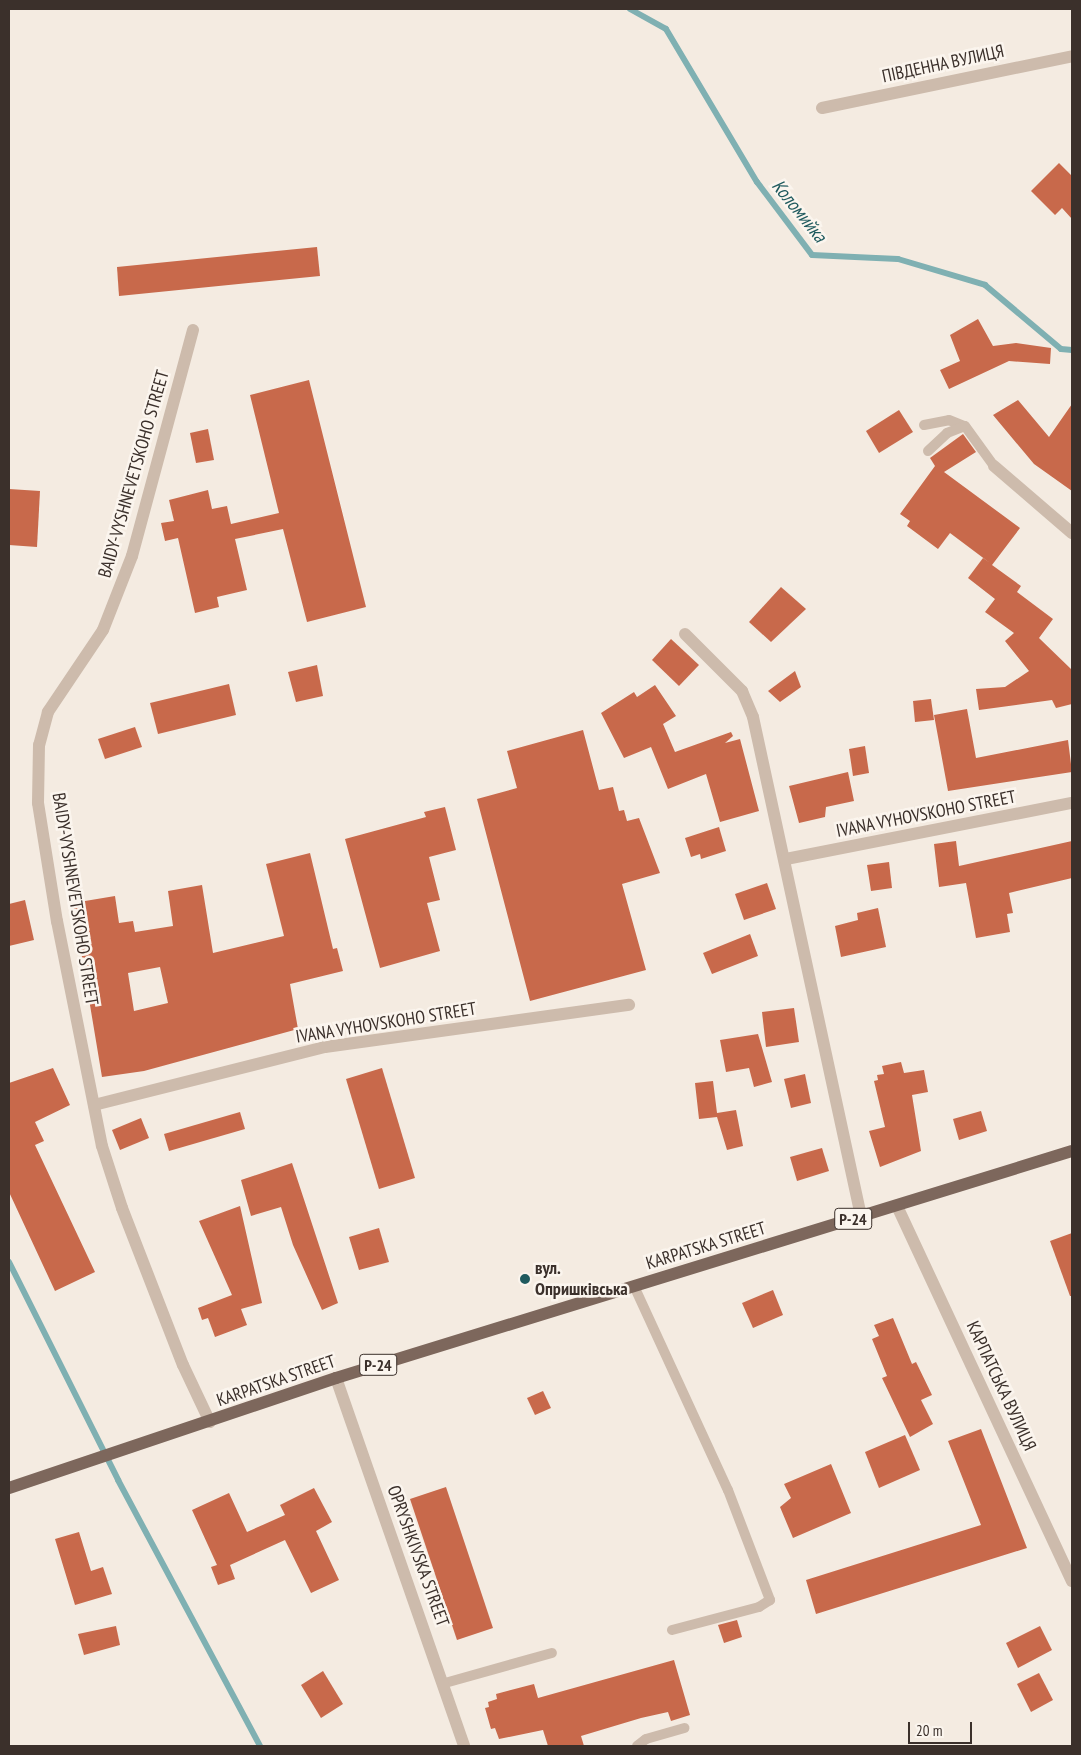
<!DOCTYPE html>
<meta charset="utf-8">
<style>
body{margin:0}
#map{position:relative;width:1081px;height:1755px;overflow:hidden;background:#f4ebe1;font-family:"PT Sans Narrow",sans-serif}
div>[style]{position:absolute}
.stream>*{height:6px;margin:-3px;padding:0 3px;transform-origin:3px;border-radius:3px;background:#7fb0b2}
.building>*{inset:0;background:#c8694b}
.service>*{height:10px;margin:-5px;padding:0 5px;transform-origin:5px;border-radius:5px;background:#cdbbac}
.minor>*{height:12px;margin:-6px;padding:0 6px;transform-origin:6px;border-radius:6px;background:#cdbbac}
.primary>*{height:12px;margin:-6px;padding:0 6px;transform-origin:6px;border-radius:6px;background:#7d675c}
.dots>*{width:14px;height:14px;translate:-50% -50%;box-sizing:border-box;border:2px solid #fbf5ee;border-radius:50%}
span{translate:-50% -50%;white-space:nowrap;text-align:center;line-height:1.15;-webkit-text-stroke:5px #fbf5ee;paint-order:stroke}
.shield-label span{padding:1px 4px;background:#fbf5ee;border:1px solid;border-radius:4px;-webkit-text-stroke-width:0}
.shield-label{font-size:16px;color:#3b302b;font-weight:700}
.street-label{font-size:18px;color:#3b302b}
.poi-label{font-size:18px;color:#3b302b;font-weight:700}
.left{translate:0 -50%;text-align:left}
.water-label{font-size:19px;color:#1f5a5e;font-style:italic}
.frame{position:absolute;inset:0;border:10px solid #3b302b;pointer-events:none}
.scale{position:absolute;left:908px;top:1722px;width:64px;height:22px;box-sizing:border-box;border:2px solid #3b302b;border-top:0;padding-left:6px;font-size:15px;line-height:18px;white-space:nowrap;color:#3b302b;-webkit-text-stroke:4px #fbf5ee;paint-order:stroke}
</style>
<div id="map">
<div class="stream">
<i style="left:630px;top:9px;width:41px;rotate:29.1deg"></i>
<i style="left:666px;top:29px;width:178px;rotate:59.3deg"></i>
<i style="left:757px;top:182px;width:91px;rotate:53deg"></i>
<i style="left:812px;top:255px;width:86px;rotate:2.7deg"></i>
<i style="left:898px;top:259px;width:91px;rotate:16.6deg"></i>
<i style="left:985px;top:285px;width:99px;rotate:40.1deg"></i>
<i style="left:1061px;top:349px;width:11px;rotate:5deg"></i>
<i style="left:9px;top:1262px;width:244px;rotate:63.4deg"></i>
<i style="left:118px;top:1480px;width:302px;rotate:61.9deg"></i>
</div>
<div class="building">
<i style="clip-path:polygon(1059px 163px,1072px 176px,1072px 219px,1062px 208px,1055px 215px,1031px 191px)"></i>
<i style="clip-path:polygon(317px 247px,320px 276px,119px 296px,117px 267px)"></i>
<i style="clip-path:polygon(978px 319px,993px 346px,1016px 343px,1051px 348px,1050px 364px,1009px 361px,949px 389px,940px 370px,960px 361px,950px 335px)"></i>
<i style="clip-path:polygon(309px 380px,366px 607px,307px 622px,283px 529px,235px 539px,247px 590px,217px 597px,219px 607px,195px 613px,178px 538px,165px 541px,161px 523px,174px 521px,169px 500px,208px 490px,212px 509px,227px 506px,231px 524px,279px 513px,250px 395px)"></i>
<i style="clip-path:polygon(1018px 400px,1049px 437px,1072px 404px,1072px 491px,1034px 464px,993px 415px)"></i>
<i style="clip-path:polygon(899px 410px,913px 432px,879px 453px,866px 431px)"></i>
<i style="clip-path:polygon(208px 429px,214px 460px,196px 463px,190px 433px)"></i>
<i style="clip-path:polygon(963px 434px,976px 452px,944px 472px,1020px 528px,992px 565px,1021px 586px,1017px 592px,1053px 619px,1039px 638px,1072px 670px,1072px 704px,1056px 708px,1052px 700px,979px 710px,976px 689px,1005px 687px,1029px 671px,1005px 641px,1014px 633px,985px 612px,995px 599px,968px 578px,983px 558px,990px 563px,950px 533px,938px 549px,907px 526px,910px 521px,900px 514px,935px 466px,930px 458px)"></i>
<i style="clip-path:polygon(9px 489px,40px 491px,37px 547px,9px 545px)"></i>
<i style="clip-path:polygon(781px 587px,806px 609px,771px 642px,749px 622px)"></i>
<i style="clip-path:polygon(671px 639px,699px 665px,679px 686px,652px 660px)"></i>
<i style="clip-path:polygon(317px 665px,323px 696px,296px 702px,288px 672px)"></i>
<i style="clip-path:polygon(795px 671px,801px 687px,780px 702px,768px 691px)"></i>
<i style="clip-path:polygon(229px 684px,236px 715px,158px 734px,150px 703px)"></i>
<i style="clip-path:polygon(655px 685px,676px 716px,663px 724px,675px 752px,731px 732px,733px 736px,725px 743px,740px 739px,759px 811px,720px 822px,706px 774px,668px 789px,651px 747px,624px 758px,601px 713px,634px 692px,637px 697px)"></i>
<i style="clip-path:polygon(931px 699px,934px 720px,915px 722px,913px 701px)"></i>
<i style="clip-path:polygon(967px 709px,976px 758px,1068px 740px,1072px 772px,948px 791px,934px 715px)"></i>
<i style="clip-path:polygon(135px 727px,142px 747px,105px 759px,98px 739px)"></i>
<i style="clip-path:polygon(583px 730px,599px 790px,613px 787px,619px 811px,624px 810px,627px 821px,639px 818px,660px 873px,622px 884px,646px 970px,530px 1001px,477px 799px,517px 788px,507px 751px)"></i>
<i style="clip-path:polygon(865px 746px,869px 773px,853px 776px,849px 749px)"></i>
<i style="clip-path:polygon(848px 772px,854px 801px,826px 807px,825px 817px,799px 823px,789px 786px)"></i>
<i style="clip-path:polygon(445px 807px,456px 850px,429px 857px,440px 900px,427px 903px,440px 951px,380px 968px,345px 839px,426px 817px,424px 812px)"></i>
<i style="clip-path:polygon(719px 827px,726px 851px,701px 859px,700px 854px,691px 857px,685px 838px)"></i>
<i style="clip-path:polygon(956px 841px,959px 866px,1072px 841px,1072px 878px,1009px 893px,1013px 913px,1007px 914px,1010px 932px,976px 938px,966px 883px,939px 887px,934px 844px)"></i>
<i style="clip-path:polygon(evenodd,310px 853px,333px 949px,337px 948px,343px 971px,290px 984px,298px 1029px,144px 1071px,102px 1077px,73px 903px,115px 896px,119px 923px,133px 921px,135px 932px,173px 926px,168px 891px,202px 885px,213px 953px,284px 936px,266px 864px,310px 853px,160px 967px,168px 1003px,134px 1011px,128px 973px,160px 967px)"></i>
<i style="clip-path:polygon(889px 862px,892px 888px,871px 891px,867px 865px)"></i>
<i style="clip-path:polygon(767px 883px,776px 909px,744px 920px,735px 894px)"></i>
<i style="clip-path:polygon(25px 900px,34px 940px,9px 946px,9px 904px)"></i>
<i style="clip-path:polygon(878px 908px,886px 947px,841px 957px,835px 926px,858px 920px,857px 913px)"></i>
<i style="clip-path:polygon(750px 934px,758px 956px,712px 974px,703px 953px)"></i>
<i style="clip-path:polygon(794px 1008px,799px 1042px,766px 1047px,762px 1012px)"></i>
<i style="clip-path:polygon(758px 1034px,772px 1082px,754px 1087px,749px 1068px,726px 1072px,720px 1040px)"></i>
<i style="clip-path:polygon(901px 1062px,904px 1073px,924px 1070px,928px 1092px,912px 1095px,921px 1151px,880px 1167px,869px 1131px,885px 1127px,874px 1081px,878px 1080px,877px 1075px,884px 1074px,882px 1066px)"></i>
<i style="clip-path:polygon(53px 1068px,70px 1105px,35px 1122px,44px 1141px,35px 1145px,95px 1272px,55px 1291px,9px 1192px,9px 1083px)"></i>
<i style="clip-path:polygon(382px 1068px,415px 1178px,379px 1189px,346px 1079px)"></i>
<i style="clip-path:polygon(805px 1074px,811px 1103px,791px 1108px,784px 1079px)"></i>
<i style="clip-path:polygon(713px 1081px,717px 1113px,736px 1110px,743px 1146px,727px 1150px,717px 1117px,699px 1119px,695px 1083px)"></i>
<i style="clip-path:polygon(981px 1111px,987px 1131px,959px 1140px,953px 1119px)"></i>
<i style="clip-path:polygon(240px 1112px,245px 1129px,169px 1151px,164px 1134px)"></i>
<i style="clip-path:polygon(141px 1118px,149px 1138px,120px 1150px,112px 1130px)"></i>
<i style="clip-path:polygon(822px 1148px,829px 1171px,797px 1181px,790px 1157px)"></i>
<i style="clip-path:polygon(292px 1163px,338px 1303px,322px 1310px,293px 1245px,281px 1207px,251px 1216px,241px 1180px)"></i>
<i style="clip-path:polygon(240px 1206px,262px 1303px,241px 1309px,247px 1325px,215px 1337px,208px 1318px,202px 1320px,198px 1308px,232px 1295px,199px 1221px)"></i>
<i style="clip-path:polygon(379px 1228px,389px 1262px,359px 1270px,349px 1237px)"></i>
<i style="clip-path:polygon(1072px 1233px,1072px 1296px,1070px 1296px,1050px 1241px)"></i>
<i style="clip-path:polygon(773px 1290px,783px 1315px,753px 1328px,742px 1303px)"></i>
<i style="clip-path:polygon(893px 1318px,912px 1364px,916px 1362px,932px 1395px,921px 1400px,933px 1424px,910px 1437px,882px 1378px,887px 1376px,872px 1339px,879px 1336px,874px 1325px)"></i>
<i style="clip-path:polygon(543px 1391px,551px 1408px,535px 1415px,527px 1398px)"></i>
<i style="clip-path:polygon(981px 1429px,1027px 1548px,816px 1614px,806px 1580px,981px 1525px,948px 1441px)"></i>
<i style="clip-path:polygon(905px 1435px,920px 1470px,879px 1488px,865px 1452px)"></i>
<i style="clip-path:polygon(831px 1464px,851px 1513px,793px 1538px,780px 1507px,791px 1498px,784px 1484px)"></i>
<i style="clip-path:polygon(446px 1487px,493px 1628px,457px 1640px,410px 1499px)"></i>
<i style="clip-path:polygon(314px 1488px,332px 1522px,316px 1531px,339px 1580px,311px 1593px,285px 1540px,230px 1565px,235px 1579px,218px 1585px,211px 1567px,217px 1565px,192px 1510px,229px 1493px,247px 1532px,285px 1515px,280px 1505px)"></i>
<i style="clip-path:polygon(79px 1532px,91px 1571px,103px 1567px,112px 1594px,75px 1605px,55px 1539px)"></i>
<i style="clip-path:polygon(737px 1620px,742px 1637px,724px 1643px,718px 1625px)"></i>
<i style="clip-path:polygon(116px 1626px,120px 1645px,84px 1655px,78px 1634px)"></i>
<i style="clip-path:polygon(1040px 1626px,1052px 1650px,1018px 1668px,1006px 1643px)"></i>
<i style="clip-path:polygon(674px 1660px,690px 1715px,671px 1721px,668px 1712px,641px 1718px,581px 1736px,584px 1746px,548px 1746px,543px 1730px,499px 1739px,495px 1728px,491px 1729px,485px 1708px,489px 1707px,488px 1702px,497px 1699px,496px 1694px,534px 1684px,538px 1698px)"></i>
<i style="clip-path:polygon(323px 1671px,343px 1704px,321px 1718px,301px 1685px)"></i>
<i style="clip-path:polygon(1039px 1673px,1053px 1700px,1031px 1712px,1017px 1684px)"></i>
</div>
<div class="service">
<i style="left:924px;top:425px;width:25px;rotate:-11deg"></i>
<i style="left:949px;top:420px;width:16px;rotate:22deg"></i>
<i style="left:928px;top:451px;width:26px;rotate:-43deg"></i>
<i style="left:947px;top:433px;width:19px;rotate:-21deg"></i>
<i style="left:965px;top:426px;width:49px;rotate:54.1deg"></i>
<i style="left:634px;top:1286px;width:225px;rotate:65.3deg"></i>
<i style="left:728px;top:1490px;width:118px;rotate:69.1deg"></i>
<i style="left:770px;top:1600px;width:13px;rotate:148deg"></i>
<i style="left:759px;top:1607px;width:90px;rotate:165.2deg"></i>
<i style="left:445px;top:1683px;width:111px;rotate:-15.7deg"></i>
<i style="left:637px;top:1746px;width:11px;rotate:-38deg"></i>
<i style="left:646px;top:1739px;width:40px;rotate:-16deg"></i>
</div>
<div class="minor">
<i style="left:822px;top:108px;width:255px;rotate:-11.7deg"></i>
<i style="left:193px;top:330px;width:234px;rotate:105.1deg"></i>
<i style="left:132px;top:556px;width:79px;rotate:111.4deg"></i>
<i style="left:103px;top:630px;width:99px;rotate:123.9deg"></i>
<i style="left:48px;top:712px;width:34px;rotate:105deg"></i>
<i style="left:39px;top:745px;width:58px;rotate:91deg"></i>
<i style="left:38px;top:803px;width:120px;rotate:80.9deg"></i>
<i style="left:57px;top:921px;width:229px;rotate:78.7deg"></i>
<i style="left:102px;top:1146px;width:65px;rotate:72.1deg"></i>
<i style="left:122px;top:1208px;width:168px;rotate:68.8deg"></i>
<i style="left:183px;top:1365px;width:63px;rotate:64.7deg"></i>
<i style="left:994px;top:466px;width:103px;rotate:40.7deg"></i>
<i style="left:685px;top:634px;width:81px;rotate:45deg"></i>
<i style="left:742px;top:691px;width:28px;rotate:67deg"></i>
<i style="left:753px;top:717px;width:511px;rotate:77.79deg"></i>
<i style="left:786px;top:859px;width:291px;rotate:-11.1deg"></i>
<i style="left:94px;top:1105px;width:238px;rotate:-14.1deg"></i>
<i style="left:325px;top:1047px;width:307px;rotate:-7.9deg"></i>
<i style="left:897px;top:1206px;width:414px;rotate:65deg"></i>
<i style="left:336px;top:1378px;width:390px;rotate:70.8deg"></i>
</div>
<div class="primary">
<i style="left:9px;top:1488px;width:345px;rotate:-18.6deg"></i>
<i style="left:336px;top:1378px;width:770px;rotate:-17.14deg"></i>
</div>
<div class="dots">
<i style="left:525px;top:1279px;background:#1f5a5e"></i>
</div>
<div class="shield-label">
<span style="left:853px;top:1219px">Р-24</span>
<span style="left:378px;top:1365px">Р-24</span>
</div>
<div class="street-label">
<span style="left:943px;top:64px;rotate:-12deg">ПІВДЕННА ВУЛИЦЯ</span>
<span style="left:134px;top:474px;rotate:-74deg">BAIDY-VYSHNEVETSKOHO STREET</span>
<span style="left:926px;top:814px;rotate:-11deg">IVANA VYHOVSKOHO STREET</span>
<span style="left:75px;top:899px;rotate:81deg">BAIDY-VYSHNEVETSKOHO STREET</span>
<span style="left:386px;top:1023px;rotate:-9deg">IVANA VYHOVSKOHO STREET</span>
<span style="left:706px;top:1246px;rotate:-17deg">KARPATSKA STREET</span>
<span style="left:276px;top:1381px;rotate:-19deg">KARPATSKA STREET</span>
<span style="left:1001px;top:1386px;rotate:65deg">КАРПАТСЬКА ВУЛИЦЯ</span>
<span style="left:418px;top:1556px;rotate:70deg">OPRYSHKIVSKA STREET</span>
</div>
<div class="poi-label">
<span class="left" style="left:535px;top:1279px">вул.<br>Опришківська</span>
</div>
<div class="water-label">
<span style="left:799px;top:211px;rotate:51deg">Коломийка</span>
</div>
<div class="frame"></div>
<div class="scale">20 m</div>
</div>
